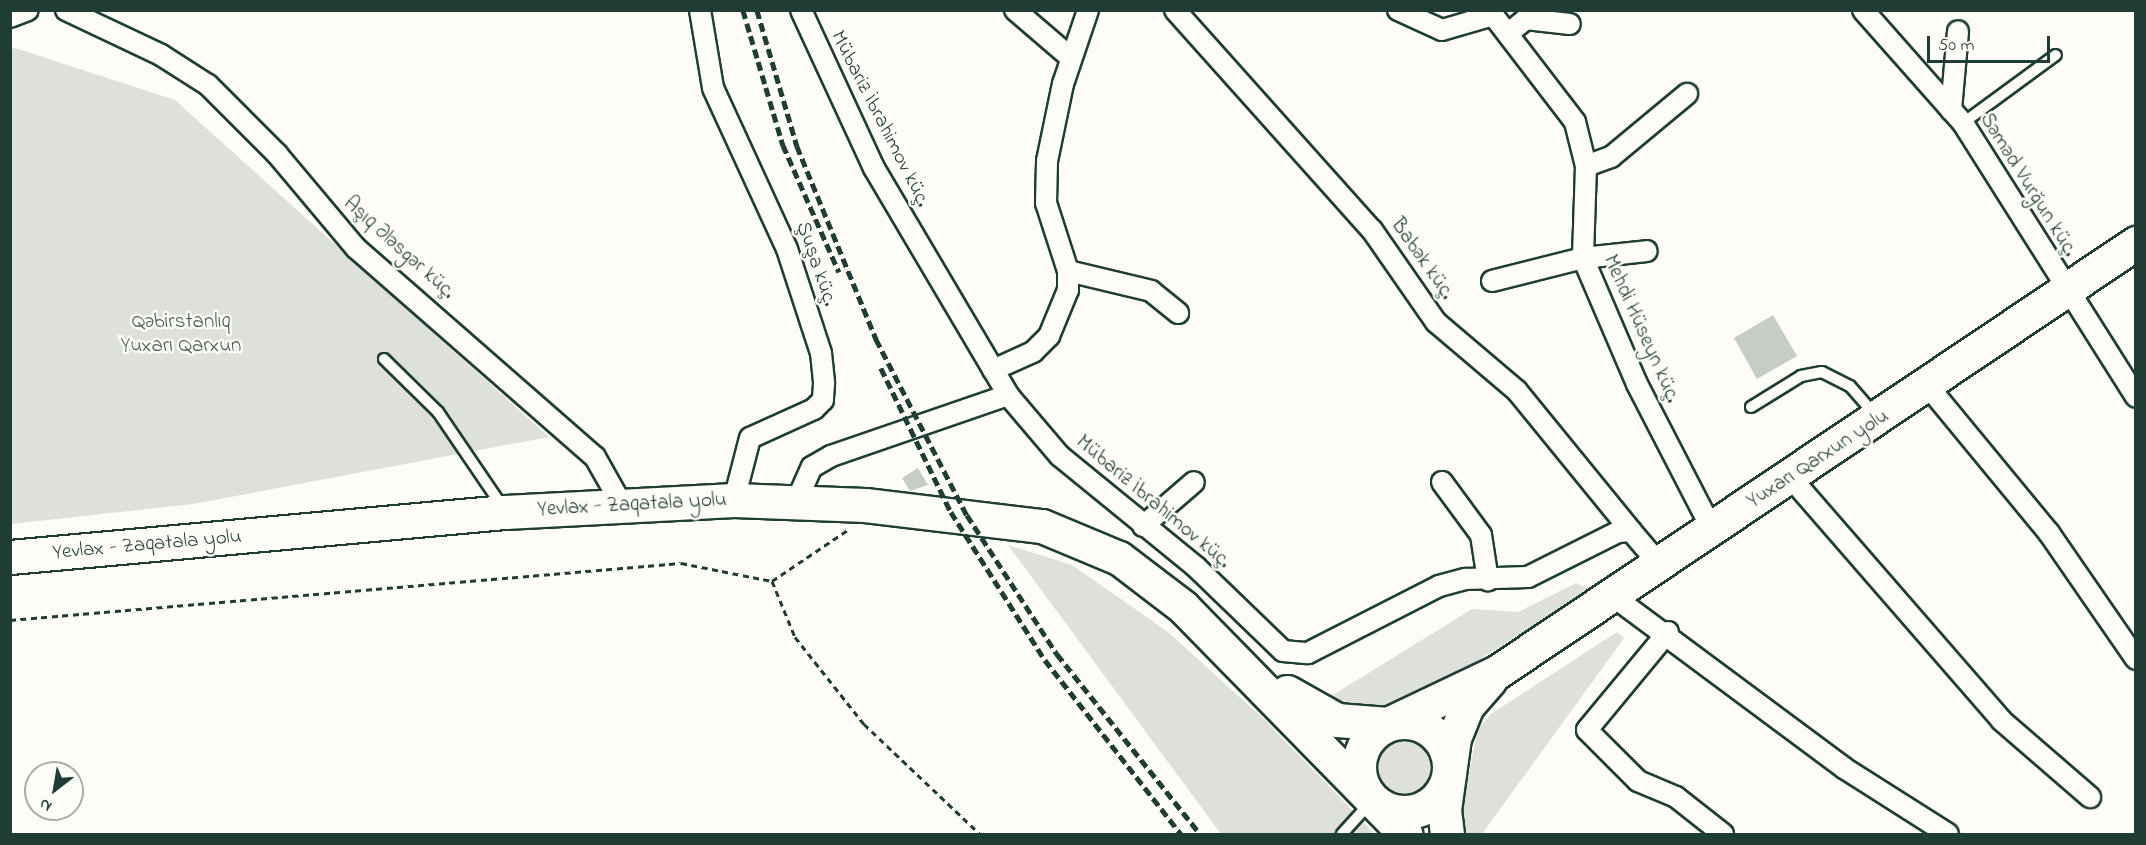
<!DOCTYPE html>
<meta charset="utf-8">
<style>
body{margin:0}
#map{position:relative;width:2146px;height:845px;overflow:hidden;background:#fdfcf7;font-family:"Indie Flower",sans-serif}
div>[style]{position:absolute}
.green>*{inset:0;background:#dde0db}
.round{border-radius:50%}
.building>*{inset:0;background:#c6cdc7}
.path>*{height:3px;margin-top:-1.5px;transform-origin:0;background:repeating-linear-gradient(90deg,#1f3d34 0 6px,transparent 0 10.5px)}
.roads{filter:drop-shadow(2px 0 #1f3d34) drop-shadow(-2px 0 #1f3d34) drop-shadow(0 2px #1f3d34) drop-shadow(0 -2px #1f3d34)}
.service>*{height:10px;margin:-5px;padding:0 5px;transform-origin:5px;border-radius:5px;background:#fdfcf7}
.minor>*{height:20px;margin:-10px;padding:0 10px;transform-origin:10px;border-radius:10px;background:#fdfcf7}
.trunk>*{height:33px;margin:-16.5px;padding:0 16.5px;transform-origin:16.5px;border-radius:16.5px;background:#fdfcf7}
.trunk>.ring{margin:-16.5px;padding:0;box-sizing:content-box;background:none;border:33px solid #fdfcf7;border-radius:50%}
.rail>*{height:4.5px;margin-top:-2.25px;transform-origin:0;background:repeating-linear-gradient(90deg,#1f3d34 0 9px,transparent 0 13.5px)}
span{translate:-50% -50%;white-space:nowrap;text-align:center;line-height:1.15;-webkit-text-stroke:5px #fdfcf7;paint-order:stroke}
.street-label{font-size:21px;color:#1f3d34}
.park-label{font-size:21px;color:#455e55}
.frame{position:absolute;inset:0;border:12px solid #1f3d34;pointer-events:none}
.north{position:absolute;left:24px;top:761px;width:60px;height:60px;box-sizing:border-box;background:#fdfcf7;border:2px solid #a4b0a9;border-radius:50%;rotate:211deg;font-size:16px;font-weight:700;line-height:24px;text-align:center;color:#1f3d34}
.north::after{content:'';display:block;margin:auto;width:21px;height:27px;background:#1f3d34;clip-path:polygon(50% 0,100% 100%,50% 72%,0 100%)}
.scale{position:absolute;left:1927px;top:36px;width:123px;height:27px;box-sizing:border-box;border:3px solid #1f3d34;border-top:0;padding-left:8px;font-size:18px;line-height:21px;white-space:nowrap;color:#1f3d34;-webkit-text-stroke:4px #fdfcf7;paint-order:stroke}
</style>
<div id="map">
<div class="green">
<i style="clip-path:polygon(15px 48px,175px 100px,549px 437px,193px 504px,11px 524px,10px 50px)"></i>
<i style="clip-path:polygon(1008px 545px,1072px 565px,1168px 632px,1265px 720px,1375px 834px,1221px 834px)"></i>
<i style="clip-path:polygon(1576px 583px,1591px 590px,1406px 705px,1363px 711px,1328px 698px,1472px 609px,1518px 612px)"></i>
<i style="clip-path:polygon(1617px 632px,1624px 638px,1482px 834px,1463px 834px,1462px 811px,1477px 731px,1491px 714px)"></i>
<i class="round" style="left:1370px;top:732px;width:66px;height:66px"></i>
</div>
<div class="building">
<i style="clip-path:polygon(1773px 315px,1797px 356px,1757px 379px,1734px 338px)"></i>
<i style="clip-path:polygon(918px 468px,928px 485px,910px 491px,902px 478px)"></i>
</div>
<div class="path">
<i style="left:772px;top:581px;width:61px;rotate:67.7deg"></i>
<i style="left:795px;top:637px;width:111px;rotate:51.6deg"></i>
<i style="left:864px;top:724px;width:160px;rotate:43.5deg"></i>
<i style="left:10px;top:620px;width:673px;rotate:-4.86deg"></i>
<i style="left:681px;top:563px;width:93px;rotate:11.2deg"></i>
<i style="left:772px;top:581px;width:93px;rotate:-34deg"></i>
</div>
<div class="roads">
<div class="service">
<i style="left:1963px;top:123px;width:115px;rotate:-36.2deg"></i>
<i style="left:384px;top:359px;width:76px;rotate:44.5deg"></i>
<i style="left:438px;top:412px;width:114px;rotate:55.8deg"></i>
<i style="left:1751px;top:407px;width:59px;rotate:-31.8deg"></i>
<i style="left:1801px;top:376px;width:21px;rotate:-11deg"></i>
<i style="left:1822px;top:372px;width:31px;rotate:27deg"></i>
<i style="left:1850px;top:386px;width:38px;rotate:49deg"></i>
<i style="left:1342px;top:834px;width:42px;rotate:-47.9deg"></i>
</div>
<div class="minor">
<i style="left:66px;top:10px;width:105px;rotate:25.3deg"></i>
<i style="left:161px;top:55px;width:56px;rotate:32.6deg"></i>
<i style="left:208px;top:85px;width:98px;rotate:45deg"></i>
<i style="left:277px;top:154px;width:123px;rotate:50deg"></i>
<i style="left:356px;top:248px;width:317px;rotate:41.2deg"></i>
<i style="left:595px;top:457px;width:55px;rotate:60.6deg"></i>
<i style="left:700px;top:10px;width:79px;rotate:80.5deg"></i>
<i style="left:713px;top:88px;width:177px;rotate:65.3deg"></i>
<i style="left:787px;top:249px;width:109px;rotate:71.9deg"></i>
<i style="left:821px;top:353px;width:31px;rotate:84deg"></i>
<i style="left:824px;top:384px;width:16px;rotate:94deg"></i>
<i style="left:823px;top:400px;width:13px;rotate:135deg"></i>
<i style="left:814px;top:409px;width:70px;rotate:155.6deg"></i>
<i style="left:750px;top:438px;width:64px;rotate:104.5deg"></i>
<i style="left:801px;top:10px;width:174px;rotate:65.2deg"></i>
<i style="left:874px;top:168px;width:264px;rotate:59.4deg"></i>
<i style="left:1008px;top:395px;width:80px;rotate:49.6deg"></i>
<i style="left:1060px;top:456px;width:176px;rotate:39.2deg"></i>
<i style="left:1196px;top:567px;width:121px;rotate:44deg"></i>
<i style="left:1283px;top:651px;width:25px;rotate:5deg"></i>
<i style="left:1308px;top:653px;width:147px;rotate:-27.1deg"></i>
<i style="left:1439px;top:586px;width:28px;rotate:-15deg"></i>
<i style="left:1466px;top:579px;width:62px;rotate:-1.8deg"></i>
<i style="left:1528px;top:577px;width:101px;rotate:-26.6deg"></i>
<i style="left:1618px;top:532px;width:13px;rotate:-4deg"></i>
<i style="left:1631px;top:531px;width:45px;rotate:49.5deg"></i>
<i style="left:1015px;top:10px;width:74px;rotate:40.6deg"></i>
<i style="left:1175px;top:10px;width:295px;rotate:48.2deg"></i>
<i style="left:1372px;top:230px;width:112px;rotate:55.2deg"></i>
<i style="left:1436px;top:322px;width:106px;rotate:40.4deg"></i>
<i style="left:1517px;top:391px;width:181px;rotate:50.8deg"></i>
<i style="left:1398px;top:10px;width:48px;rotate:24.4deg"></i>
<i style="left:1442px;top:30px;width:53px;rotate:-16.4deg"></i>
<i style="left:1493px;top:15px;width:135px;rotate:52.5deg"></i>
<i style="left:1575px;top:122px;width:45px;rotate:76deg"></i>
<i style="left:1586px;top:166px;width:92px;rotate:91.9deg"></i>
<i style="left:1583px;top:258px;width:137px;rotate:66.8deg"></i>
<i style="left:1637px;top:384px;width:163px;rotate:62.7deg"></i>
<i style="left:1863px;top:10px;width:151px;rotate:48.5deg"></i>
<i style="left:1963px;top:123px;width:324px;rotate:57.7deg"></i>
<i style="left:10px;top:17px;width:19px;rotate:-21deg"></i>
<i style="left:1510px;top:32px;width:21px;rotate:-39deg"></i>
<i style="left:1526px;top:19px;width:44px;rotate:6.5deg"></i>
<i style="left:1951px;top:110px;width:79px;rotate:-84.9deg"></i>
<i style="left:1586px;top:166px;width:27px;rotate:-20deg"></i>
<i style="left:1611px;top:157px;width:99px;rotate:-39.7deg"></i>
<i style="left:1068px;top:271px;width:85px;rotate:13.5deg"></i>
<i style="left:1151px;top:291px;width:35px;rotate:39deg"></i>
<i style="left:1492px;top:281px;width:94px;rotate:-14.2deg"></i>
<i style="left:1583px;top:258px;width:64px;rotate:-6.2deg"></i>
<i style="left:993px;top:370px;width:44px;rotate:-24.2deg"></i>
<i style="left:1033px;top:352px;width:23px;rotate:-45deg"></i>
<i style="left:1049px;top:336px;width:50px;rotate:-67.6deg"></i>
<i style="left:1068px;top:290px;width:19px;rotate:-90deg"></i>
<i style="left:1068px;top:271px;width:71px;rotate:-107.9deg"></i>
<i style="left:1046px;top:203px;width:42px;rotate:-88.6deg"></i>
<i style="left:1047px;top:161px;width:79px;rotate:-78.3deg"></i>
<i style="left:1063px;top:84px;width:78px;rotate:-71.3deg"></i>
<i style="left:1927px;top:385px;width:192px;rotate:50.5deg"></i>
<i style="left:2049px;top:533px;width:153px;rotate:55.4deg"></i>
<i style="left:1791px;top:478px;width:320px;rotate:49deg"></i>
<i style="left:2001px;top:720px;width:118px;rotate:40.9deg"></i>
<i style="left:1442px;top:482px;width:66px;rotate:53.7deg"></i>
<i style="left:1481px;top:535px;width:46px;rotate:81.2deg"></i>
<i style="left:797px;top:500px;width:36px;rotate:-66deg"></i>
<i style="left:812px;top:467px;width:22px;rotate:-30deg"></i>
<i style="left:831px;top:456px;width:187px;rotate:-19deg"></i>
<i style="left:1143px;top:526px;width:67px;rotate:-40.8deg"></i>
<i style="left:1614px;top:597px;width:287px;rotate:36.6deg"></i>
<i style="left:1844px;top:768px;width:123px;rotate:32.4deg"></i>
<i style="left:1668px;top:632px;width:127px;rotate:129.6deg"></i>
<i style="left:1587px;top:730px;width:72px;rotate:45deg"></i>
<i style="left:1638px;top:781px;width:41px;rotate:22.8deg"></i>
<i style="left:1676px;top:797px;width:60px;rotate:38.2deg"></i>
</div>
<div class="trunk">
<i style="left:10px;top:557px;width:497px;rotate:-5.2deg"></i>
<i style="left:505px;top:512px;width:229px;rotate:-3deg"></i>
<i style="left:734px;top:500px;width:131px;rotate:2.2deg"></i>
<i style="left:865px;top:505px;width:178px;rotate:6.8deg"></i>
<i style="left:1042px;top:526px;width:83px;rotate:22.6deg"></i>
<i style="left:1119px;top:558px;width:81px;rotate:37.4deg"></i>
<i style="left:1183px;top:607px;width:318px;rotate:45.6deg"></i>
<i style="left:1287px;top:692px;width:57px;rotate:29.2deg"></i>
<i style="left:1337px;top:720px;width:51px;rotate:4.5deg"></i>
<i style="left:1388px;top:724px;width:121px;rotate:-25.5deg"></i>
<i style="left:1497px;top:672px;width:770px;rotate:-33.88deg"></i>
<i class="ring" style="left:1359px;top:722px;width:57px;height:57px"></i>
<i style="left:1447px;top:834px;width:24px;rotate:-97deg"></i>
<i style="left:1444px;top:810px;width:73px;rotate:-82.1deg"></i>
<i style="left:1454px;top:738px;width:35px;rotate:-68deg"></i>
<i style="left:1467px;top:706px;width:35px;rotate:-49deg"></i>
</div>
</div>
<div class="rail">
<i style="left:743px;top:10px;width:141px;rotate:73.5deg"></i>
<i style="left:783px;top:145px;width:139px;rotate:66.2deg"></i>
<i style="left:757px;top:10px;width:142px;rotate:73.6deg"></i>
<i style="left:797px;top:146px;width:209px;rotate:67.7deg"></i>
<i style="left:876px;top:339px;width:198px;rotate:62.7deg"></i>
<i style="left:967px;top:515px;width:166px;rotate:57.1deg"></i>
<i style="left:1057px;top:654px;width:230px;rotate:51.5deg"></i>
<i style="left:881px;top:368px;width:160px;rotate:64.1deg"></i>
<i style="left:951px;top:512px;width:175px;rotate:57.6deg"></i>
<i style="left:1045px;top:660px;width:221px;rotate:52deg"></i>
</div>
<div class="street-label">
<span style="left:880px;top:119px;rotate:63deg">Mübariz İbrahimov küç.</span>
<span style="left:2028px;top:185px;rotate:58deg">Səməd Vurğun küç.</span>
<span style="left:399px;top:248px;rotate:42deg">Aşıq Ələsgər küç.</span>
<span style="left:1422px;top:259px;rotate:55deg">Babək küç.</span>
<span style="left:816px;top:264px;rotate:71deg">Şuşa küç.</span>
<span style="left:1641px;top:329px;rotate:66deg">Mehdi Hüseyn küç.</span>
<span style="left:1818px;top:459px;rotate:-33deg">Yuxarı Qarxun yolu</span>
<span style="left:1153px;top:502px;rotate:40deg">Mübariz İbrahimov küç.</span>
<span style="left:632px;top:505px;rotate:-3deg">Yevlax - Zaqatala yolu</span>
<span style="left:147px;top:545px;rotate:-5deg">Yevlax - Zaqatala yolu</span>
</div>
<div class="park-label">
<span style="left:181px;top:334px">Qəbirstanlıq<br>Yuxarı Qarxun</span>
</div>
<div class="frame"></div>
<div class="north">N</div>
<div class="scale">50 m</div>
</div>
